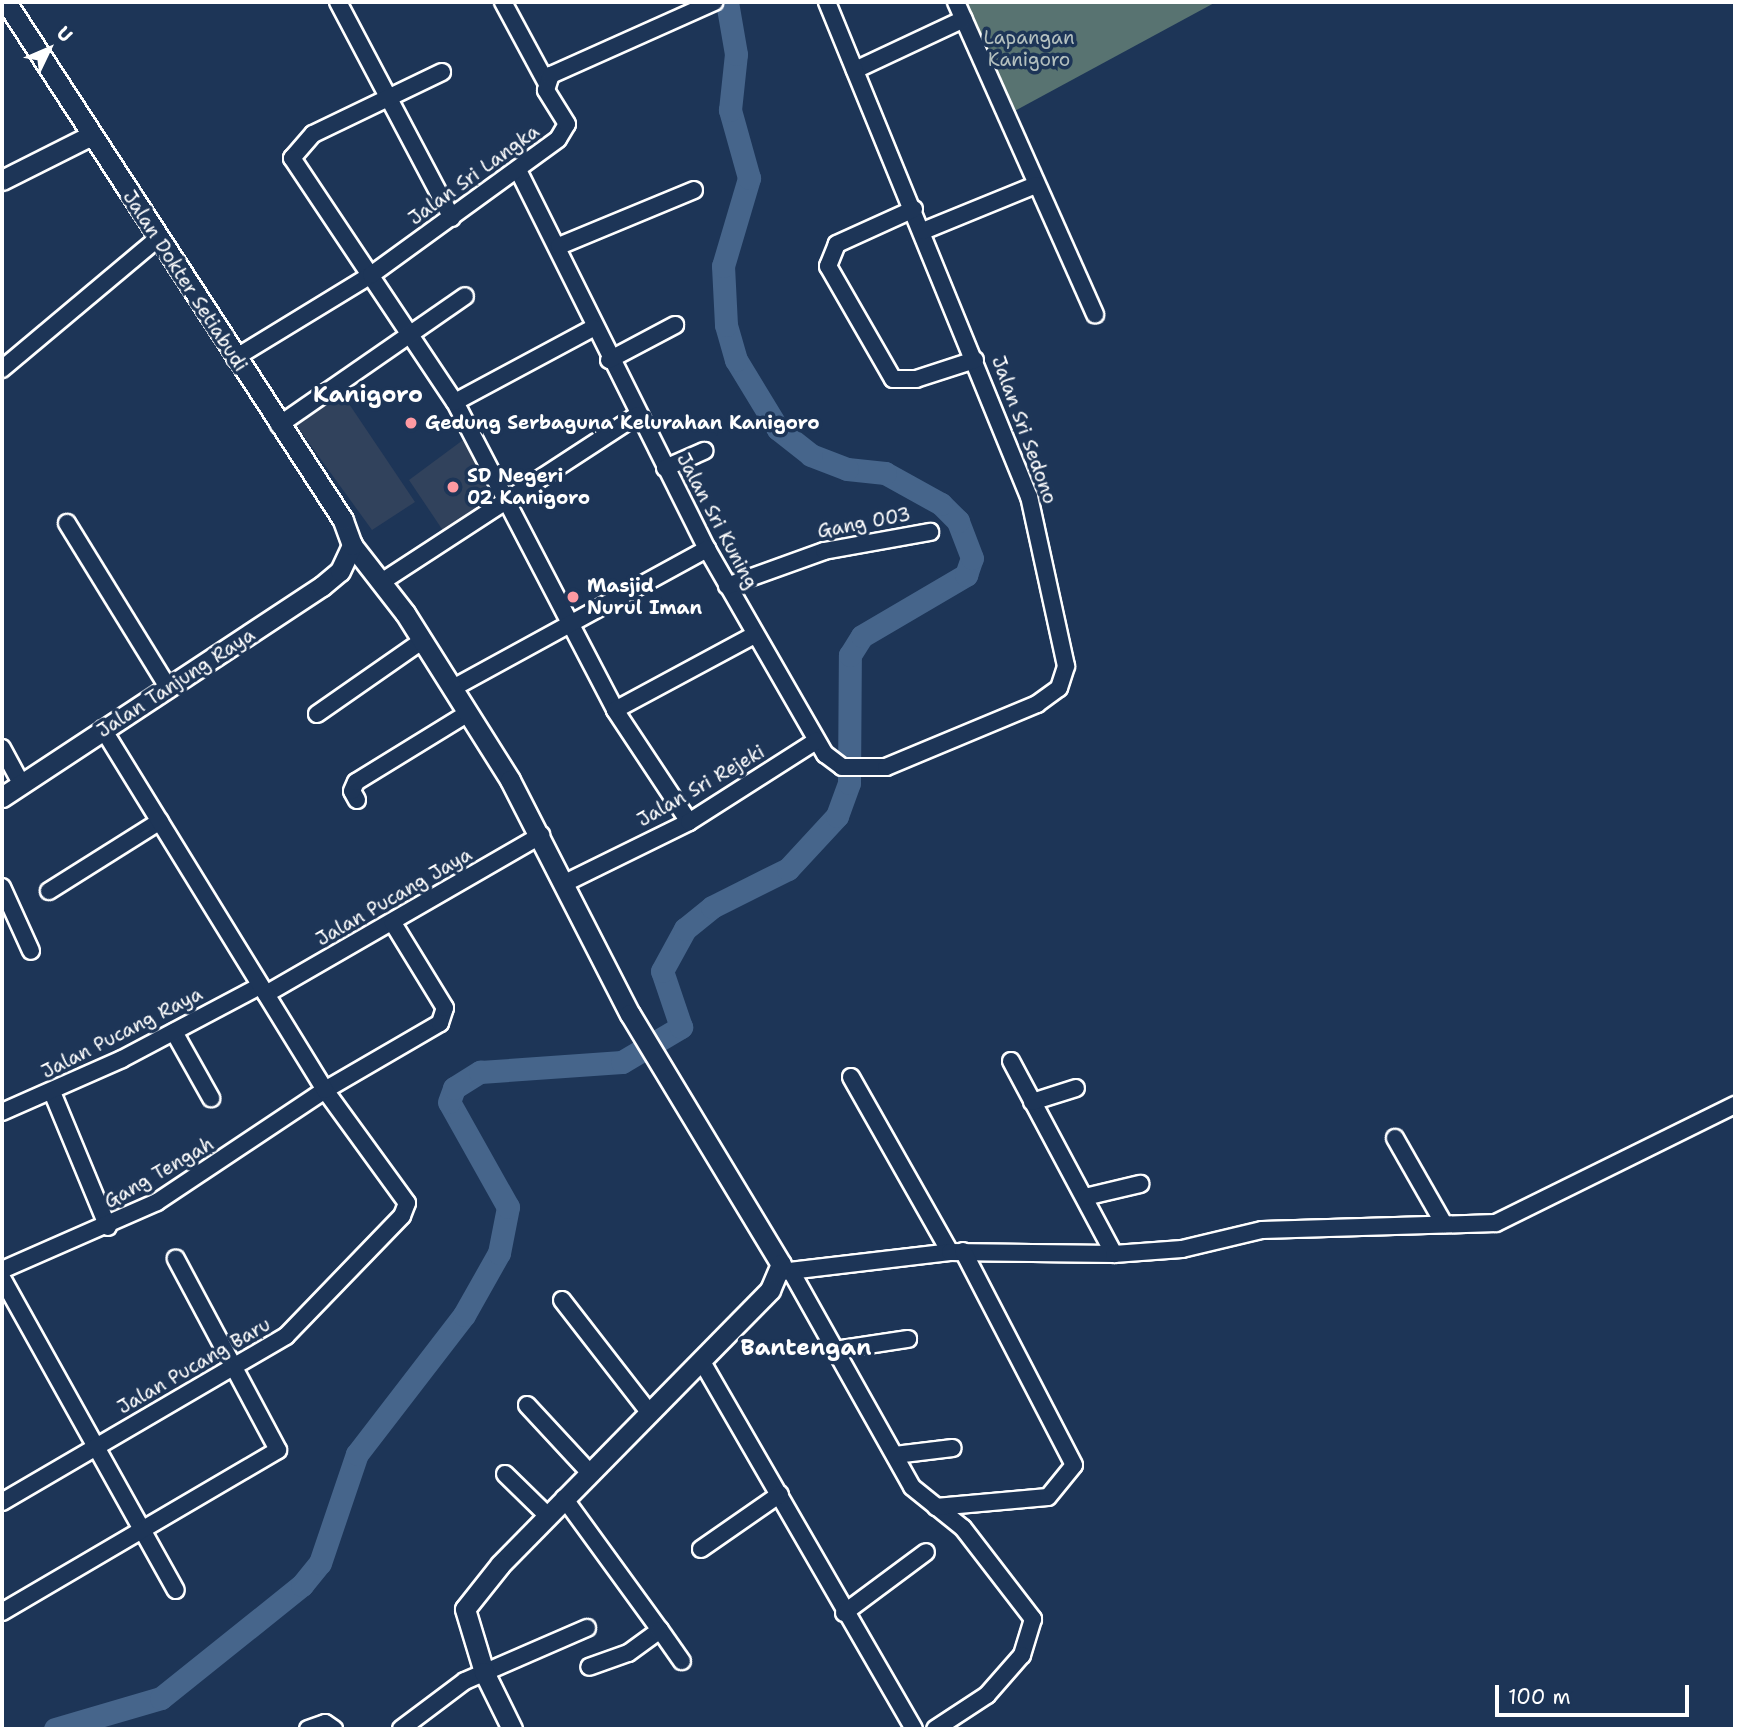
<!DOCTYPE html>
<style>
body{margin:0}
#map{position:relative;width:1737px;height:1731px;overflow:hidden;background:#1d3557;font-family:"Shantell Sans",sans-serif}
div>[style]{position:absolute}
.built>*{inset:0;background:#31425c}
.green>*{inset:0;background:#587371}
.river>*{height:23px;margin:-11.5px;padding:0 11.5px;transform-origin:11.5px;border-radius:11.5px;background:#46658b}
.roads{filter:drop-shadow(2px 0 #fff) drop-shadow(-2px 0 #fff) drop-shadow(0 2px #fff) drop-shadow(0 -2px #fff)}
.minor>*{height:16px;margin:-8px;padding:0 8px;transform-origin:8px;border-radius:8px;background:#1d3557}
.major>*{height:19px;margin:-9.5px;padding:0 9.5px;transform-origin:9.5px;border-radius:9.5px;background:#1d3557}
.dots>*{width:19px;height:19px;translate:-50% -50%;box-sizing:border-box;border:4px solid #1d3557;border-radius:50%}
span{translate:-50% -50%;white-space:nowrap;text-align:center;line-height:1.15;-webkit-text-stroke:7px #1d3557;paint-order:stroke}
.park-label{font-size:19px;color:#b4c0bf}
.street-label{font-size:19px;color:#fff}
.poi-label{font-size:19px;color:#fff;font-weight:700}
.left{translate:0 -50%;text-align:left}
.quarter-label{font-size:23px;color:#fff;font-weight:700}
.frame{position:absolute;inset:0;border:4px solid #fff;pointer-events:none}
.north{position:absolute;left:14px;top:14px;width:70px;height:70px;-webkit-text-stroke:5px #1d3557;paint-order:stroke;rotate:46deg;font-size:19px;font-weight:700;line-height:28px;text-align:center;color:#fff}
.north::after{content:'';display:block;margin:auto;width:24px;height:32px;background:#fff;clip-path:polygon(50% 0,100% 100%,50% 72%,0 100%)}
.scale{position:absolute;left:1495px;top:1685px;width:194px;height:32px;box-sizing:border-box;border:4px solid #fff;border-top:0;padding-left:9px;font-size:21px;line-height:24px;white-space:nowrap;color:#fff;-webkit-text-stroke:5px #1d3557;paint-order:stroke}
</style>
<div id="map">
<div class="built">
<i style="clip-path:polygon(341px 392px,415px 502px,372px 530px,293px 421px)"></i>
<i style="clip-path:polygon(463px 440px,498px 494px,444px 532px,409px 480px)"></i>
</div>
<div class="green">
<i style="clip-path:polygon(957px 2px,1216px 2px,1007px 115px)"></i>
</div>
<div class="river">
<i style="left:55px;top:1729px;width:110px;rotate:-16.3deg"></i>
<i style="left:161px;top:1698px;width:181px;rotate:-38.7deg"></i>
<i style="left:302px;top:1585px;width:28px;rotate:-51deg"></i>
<i style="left:320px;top:1563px;width:115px;rotate:-71.3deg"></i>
<i style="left:357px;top:1454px;width:175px;rotate:-52.4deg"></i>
<i style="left:464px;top:1315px;width:71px;rotate:-60.6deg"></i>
<i style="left:499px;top:1253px;width:47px;rotate:-78.9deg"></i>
<i style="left:508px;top:1207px;width:120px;rotate:-119.3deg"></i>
<i style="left:449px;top:1102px;width:15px;rotate:-70deg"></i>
<i style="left:454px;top:1088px;width:31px;rotate:-32deg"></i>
<i style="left:480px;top:1072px;width:142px;rotate:-4deg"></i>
<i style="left:622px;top:1062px;width:69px;rotate:-30.7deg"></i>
<i style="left:681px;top:1027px;width:59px;rotate:-108.7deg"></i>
<i style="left:662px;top:971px;width:48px;rotate:-61.3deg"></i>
<i style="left:685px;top:929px;width:35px;rotate:-39deg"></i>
<i style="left:712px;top:907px;width:85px;rotate:-26.6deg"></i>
<i style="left:788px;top:869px;width:72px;rotate:-47.2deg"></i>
<i style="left:837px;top:816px;width:35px;rotate:-70deg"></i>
<i style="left:849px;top:783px;width:128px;rotate:-89.6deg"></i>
<i style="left:850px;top:655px;width:22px;rotate:-58deg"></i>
<i style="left:862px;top:636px;width:121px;rotate:-30.4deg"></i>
<i style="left:966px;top:575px;width:18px;rotate:-71deg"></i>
<i style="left:972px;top:558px;width:40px;rotate:-111deg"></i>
<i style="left:958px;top:521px;width:24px;rotate:-135deg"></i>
<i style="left:941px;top:504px;width:64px;rotate:-151deg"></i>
<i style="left:885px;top:473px;width:38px;rotate:-174deg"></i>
<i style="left:847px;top:469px;width:39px;rotate:-159deg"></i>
<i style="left:811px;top:455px;width:42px;rotate:-141.8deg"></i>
<i style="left:778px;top:429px;width:81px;rotate:-121.3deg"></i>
<i style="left:736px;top:360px;width:36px;rotate:-106deg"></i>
<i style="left:726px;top:325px;width:59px;rotate:-92.9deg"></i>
<i style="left:723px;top:266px;width:92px;rotate:-73.5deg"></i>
<i style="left:749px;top:178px;width:71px;rotate:-105.6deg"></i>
<i style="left:730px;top:110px;width:56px;rotate:-83.9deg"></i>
<i style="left:736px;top:54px;width:53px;rotate:-99.8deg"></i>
</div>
<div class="roads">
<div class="minor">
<i style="left:338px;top:2px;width:244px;rotate:62.2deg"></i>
<i style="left:503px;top:2px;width:91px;rotate:61.7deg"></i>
<i style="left:956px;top:2px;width:342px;rotate:66deg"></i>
<i style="left:855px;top:70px;width:120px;rotate:-25.1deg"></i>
<i style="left:442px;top:72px;width:143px;rotate:154.3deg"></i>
<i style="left:313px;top:134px;width:32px;rotate:131deg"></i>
<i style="left:292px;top:158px;width:293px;rotate:56.3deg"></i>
<i style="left:455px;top:402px;width:347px;rotate:62.5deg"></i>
<i style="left:615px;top:710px;width:134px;rotate:56.5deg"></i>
<i style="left:518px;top:170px;width:424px;rotate:63.5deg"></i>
<i style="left:707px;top:549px;width:237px;rotate:60.1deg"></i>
<i style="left:825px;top:754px;width:21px;rotate:37deg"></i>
<i style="left:842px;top:767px;width:44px"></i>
<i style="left:886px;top:767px;width:164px;rotate:-22.6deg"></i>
<i style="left:1037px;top:704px;width:27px;rotate:-36deg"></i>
<i style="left:1059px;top:688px;width:23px;rotate:-72deg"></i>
<i style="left:1066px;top:666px;width:173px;rotate:-102.3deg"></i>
<i style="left:1029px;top:497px;width:535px;rotate:-112.2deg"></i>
<i style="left:914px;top:209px;width:85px;rotate:155.6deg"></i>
<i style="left:837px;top:244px;width:24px;rotate:112deg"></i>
<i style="left:828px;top:266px;width:130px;rotate:60.1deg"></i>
<i style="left:893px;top:379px;width:23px"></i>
<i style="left:916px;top:379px;width:62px;rotate:-17.9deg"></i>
<i style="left:923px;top:231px;width:122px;rotate:-22.2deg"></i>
<i style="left:559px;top:246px;width:146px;rotate:-22.5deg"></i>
<i style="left:235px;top:358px;width:159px;rotate:-31.4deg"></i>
<i style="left:371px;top:275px;width:231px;rotate:-36deg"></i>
<i style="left:558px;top:139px;width:17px;rotate:-59deg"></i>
<i style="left:567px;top:124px;width:40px;rotate:-122deg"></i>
<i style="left:546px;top:90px;width:16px;rotate:-72deg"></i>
<i style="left:551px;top:75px;width:179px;rotate:-24.1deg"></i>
<i style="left:609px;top:360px;width:75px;rotate:-27.9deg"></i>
<i style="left:2px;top:369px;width:202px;rotate:-40deg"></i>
<i style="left:455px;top:402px;width:157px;rotate:-28.2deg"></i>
<i style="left:279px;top:425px;width:226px;rotate:-34.7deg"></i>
<i style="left:665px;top:468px;width:43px;rotate:-23.6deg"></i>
<i style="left:67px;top:523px;width:193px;rotate:58.4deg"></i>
<i style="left:383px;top:581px;width:304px;rotate:-33.1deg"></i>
<i style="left:727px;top:586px;width:103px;rotate:-19.8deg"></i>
<i style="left:824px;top:551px;width:108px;rotate:-10.2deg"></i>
<i style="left:453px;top:688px;width:290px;rotate:-28.7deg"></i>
<i style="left:615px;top:710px;width:158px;rotate:-28.3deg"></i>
<i style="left:317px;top:714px;width:129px;rotate:-34.9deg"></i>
<i style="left:2px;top:748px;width:42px;rotate:61.6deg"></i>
<i style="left:357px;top:800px;width:10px;rotate:-119deg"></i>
<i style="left:352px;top:791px;width:10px;rotate:-66deg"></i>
<i style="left:356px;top:782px;width:132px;rotate:-31.6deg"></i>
<i style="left:567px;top:882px;width:136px;rotate:-26.2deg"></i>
<i style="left:689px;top:822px;width:151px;rotate:-32.5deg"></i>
<i style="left:2px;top:887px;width:70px;rotate:65.6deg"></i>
<i style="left:49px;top:891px;width:131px;rotate:-32.2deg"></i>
<i style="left:266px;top:994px;width:318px;rotate:-30deg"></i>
<i style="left:174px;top:1032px;width:76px;rotate:60.7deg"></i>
<i style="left:1011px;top:1061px;width:219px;rotate:61.9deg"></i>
<i style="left:851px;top:1077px;width:201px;rotate:60.5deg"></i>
<i style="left:52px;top:1092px;width:146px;rotate:67.5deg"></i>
<i style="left:1032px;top:1102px;width:46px;rotate:-17.7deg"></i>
<i style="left:2px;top:1112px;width:131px;rotate:-23.8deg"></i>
<i style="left:122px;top:1059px;width:156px;rotate:-27.9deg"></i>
<i style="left:1395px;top:1138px;width:99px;rotate:60.3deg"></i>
<i style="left:1085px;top:1197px;width:57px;rotate:-13.3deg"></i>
<i style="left:2px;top:1270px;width:169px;rotate:-23.7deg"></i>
<i style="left:157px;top:1202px;width:202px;rotate:-33.7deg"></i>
<i style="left:325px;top:1090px;width:133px;rotate:-30.2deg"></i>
<i style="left:440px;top:1023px;width:16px;rotate:-72deg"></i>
<i style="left:445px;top:1008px;width:100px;rotate:-121.5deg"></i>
<i style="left:781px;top:1272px;width:170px;rotate:-6.7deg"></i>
<i style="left:950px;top:1252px;width:164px;rotate:0.7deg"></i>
<i style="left:1114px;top:1254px;width:68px;rotate:-4.2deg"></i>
<i style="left:1182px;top:1249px;width:82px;rotate:-13.4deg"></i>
<i style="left:1262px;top:1230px;width:234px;rotate:-1.7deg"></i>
<i style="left:1496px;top:1223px;width:267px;rotate:-26.3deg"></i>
<i style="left:792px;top:1273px;width:245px;rotate:60.7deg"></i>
<i style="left:912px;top:1487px;width:65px;rotate:38.8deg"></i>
<i style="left:963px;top:1528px;width:115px;rotate:52.4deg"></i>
<i style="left:1033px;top:1619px;width:38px;rotate:107deg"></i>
<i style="left:1022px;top:1655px;width:53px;rotate:131.2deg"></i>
<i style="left:987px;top:1695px;width:62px;rotate:146.8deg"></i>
<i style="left:2px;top:1278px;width:357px;rotate:60.9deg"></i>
<i style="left:562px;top:1300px;width:142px;rotate:52.2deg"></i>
<i style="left:835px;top:1350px;width:74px;rotate:-8.6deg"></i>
<i style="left:701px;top:1360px;width:426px;rotate:60deg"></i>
<i style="left:527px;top:1405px;width:91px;rotate:47.2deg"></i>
<i style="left:895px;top:1455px;width:58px;rotate:-6.9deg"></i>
<i style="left:505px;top:1474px;width:60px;rotate:44.3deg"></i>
<i style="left:564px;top:1498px;width:163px;rotate:54deg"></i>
<i style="left:660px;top:1630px;width:39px;rotate:144deg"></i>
<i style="left:628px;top:1653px;width:41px;rotate:160.3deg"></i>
<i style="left:2px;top:1502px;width:329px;rotate:-30.3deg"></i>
<i style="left:286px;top:1336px;width:167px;rotate:-46deg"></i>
<i style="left:402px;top:1216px;width:14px;rotate:-69deg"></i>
<i style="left:407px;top:1203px;width:140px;rotate:-126deg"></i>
<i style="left:325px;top:1090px;width:424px;rotate:-121.6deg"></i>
<i style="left:936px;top:1507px;width:112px;rotate:-5.1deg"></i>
<i style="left:1048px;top:1497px;width:41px;rotate:-50.9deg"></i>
<i style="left:1074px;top:1465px;width:241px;rotate:-117.4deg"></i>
<i style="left:701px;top:1549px;width:96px;rotate:-34.8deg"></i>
<i style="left:2px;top:1612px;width:320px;rotate:-30.4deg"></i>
<i style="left:278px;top:1450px;width:217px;rotate:-118.1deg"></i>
<i style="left:844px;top:1613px;width:102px;rotate:-36.6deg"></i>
<i style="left:660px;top:1630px;width:38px;rotate:55deg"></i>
<i style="left:308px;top:1729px;width:18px;rotate:-19deg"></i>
<i style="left:325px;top:1723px;width:11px;rotate:34deg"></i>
<i style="left:401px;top:1729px;width:80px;rotate:-36.9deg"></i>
<i style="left:465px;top:1681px;width:133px;rotate:-23.5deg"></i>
</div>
<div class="major">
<i style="left:2px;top:180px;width:98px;rotate:-26.6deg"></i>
<i style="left:352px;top:545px;width:86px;rotate:52.1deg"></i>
<i style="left:405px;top:613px;width:197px;rotate:57.8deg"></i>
<i style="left:510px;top:780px;width:263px;rotate:62.9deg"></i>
<i style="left:630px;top:1014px;width:292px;rotate:58.9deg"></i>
<i style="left:781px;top:1264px;width:28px;rotate:113deg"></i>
<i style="left:770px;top:1290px;width:385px;rotate:134.5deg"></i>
<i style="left:500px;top:1565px;width:56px;rotate:128.5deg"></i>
<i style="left:465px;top:1609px;width:66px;rotate:73.2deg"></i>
<i style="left:484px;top:1672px;width:64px;rotate:63.8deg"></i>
<i style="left:2px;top:797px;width:383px;rotate:-33.4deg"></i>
<i style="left:322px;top:586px;width:23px;rotate:-40deg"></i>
<i style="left:340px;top:571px;width:29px;rotate:-65deg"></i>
<i style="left:352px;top:545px;width:27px;rotate:-110deg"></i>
<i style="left:343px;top:520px;width:618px;rotate:-123.05deg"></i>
</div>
</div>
<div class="dots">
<i style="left:411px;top:423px;background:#ff9aa2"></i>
<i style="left:453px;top:487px;background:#ff9aa2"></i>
<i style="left:573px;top:597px;background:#ff9aa2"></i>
</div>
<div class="park-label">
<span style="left:1029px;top:49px">Lapangan<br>Kanigoro</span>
</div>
<div class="street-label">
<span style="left:474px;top:175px;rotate:-36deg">Jalan Sri Langka</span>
<span style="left:185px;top:281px;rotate:57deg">Jalan Dokter Setiabudi</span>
<span style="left:1024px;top:430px;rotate:70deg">Jalan Sri Sedono</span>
<span style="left:717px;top:521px;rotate:62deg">Jalan Sri Kuning</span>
<span style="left:864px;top:523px;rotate:-11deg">Gang 003</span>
<span style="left:176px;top:683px;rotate:-33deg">Jalan Tanjung Raya</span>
<span style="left:701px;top:786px;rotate:-30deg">Jalan Sri Rejeki</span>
<span style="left:394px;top:897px;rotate:-30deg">Jalan Pucang Jaya</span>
<span style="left:122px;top:1033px;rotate:-27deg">Jalan Pucang Raya</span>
<span style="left:159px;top:1173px;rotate:-30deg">Gang Tengah</span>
<span style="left:194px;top:1366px;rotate:-30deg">Jalan Pucang Baru</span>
</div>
<div class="poi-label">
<span class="left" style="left:425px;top:423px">Gedung Serbaguna Kelurahan Kanigoro</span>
<span class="left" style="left:467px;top:487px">SD Negeri<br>02 Kanigoro</span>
<span class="left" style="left:587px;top:597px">Masjid<br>Nurul Iman</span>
</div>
<div class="quarter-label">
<span style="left:368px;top:394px">Kanigoro</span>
<span style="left:806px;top:1347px">Bantengan</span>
</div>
<div class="frame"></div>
<div class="north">U</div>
<div class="scale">100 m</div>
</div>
